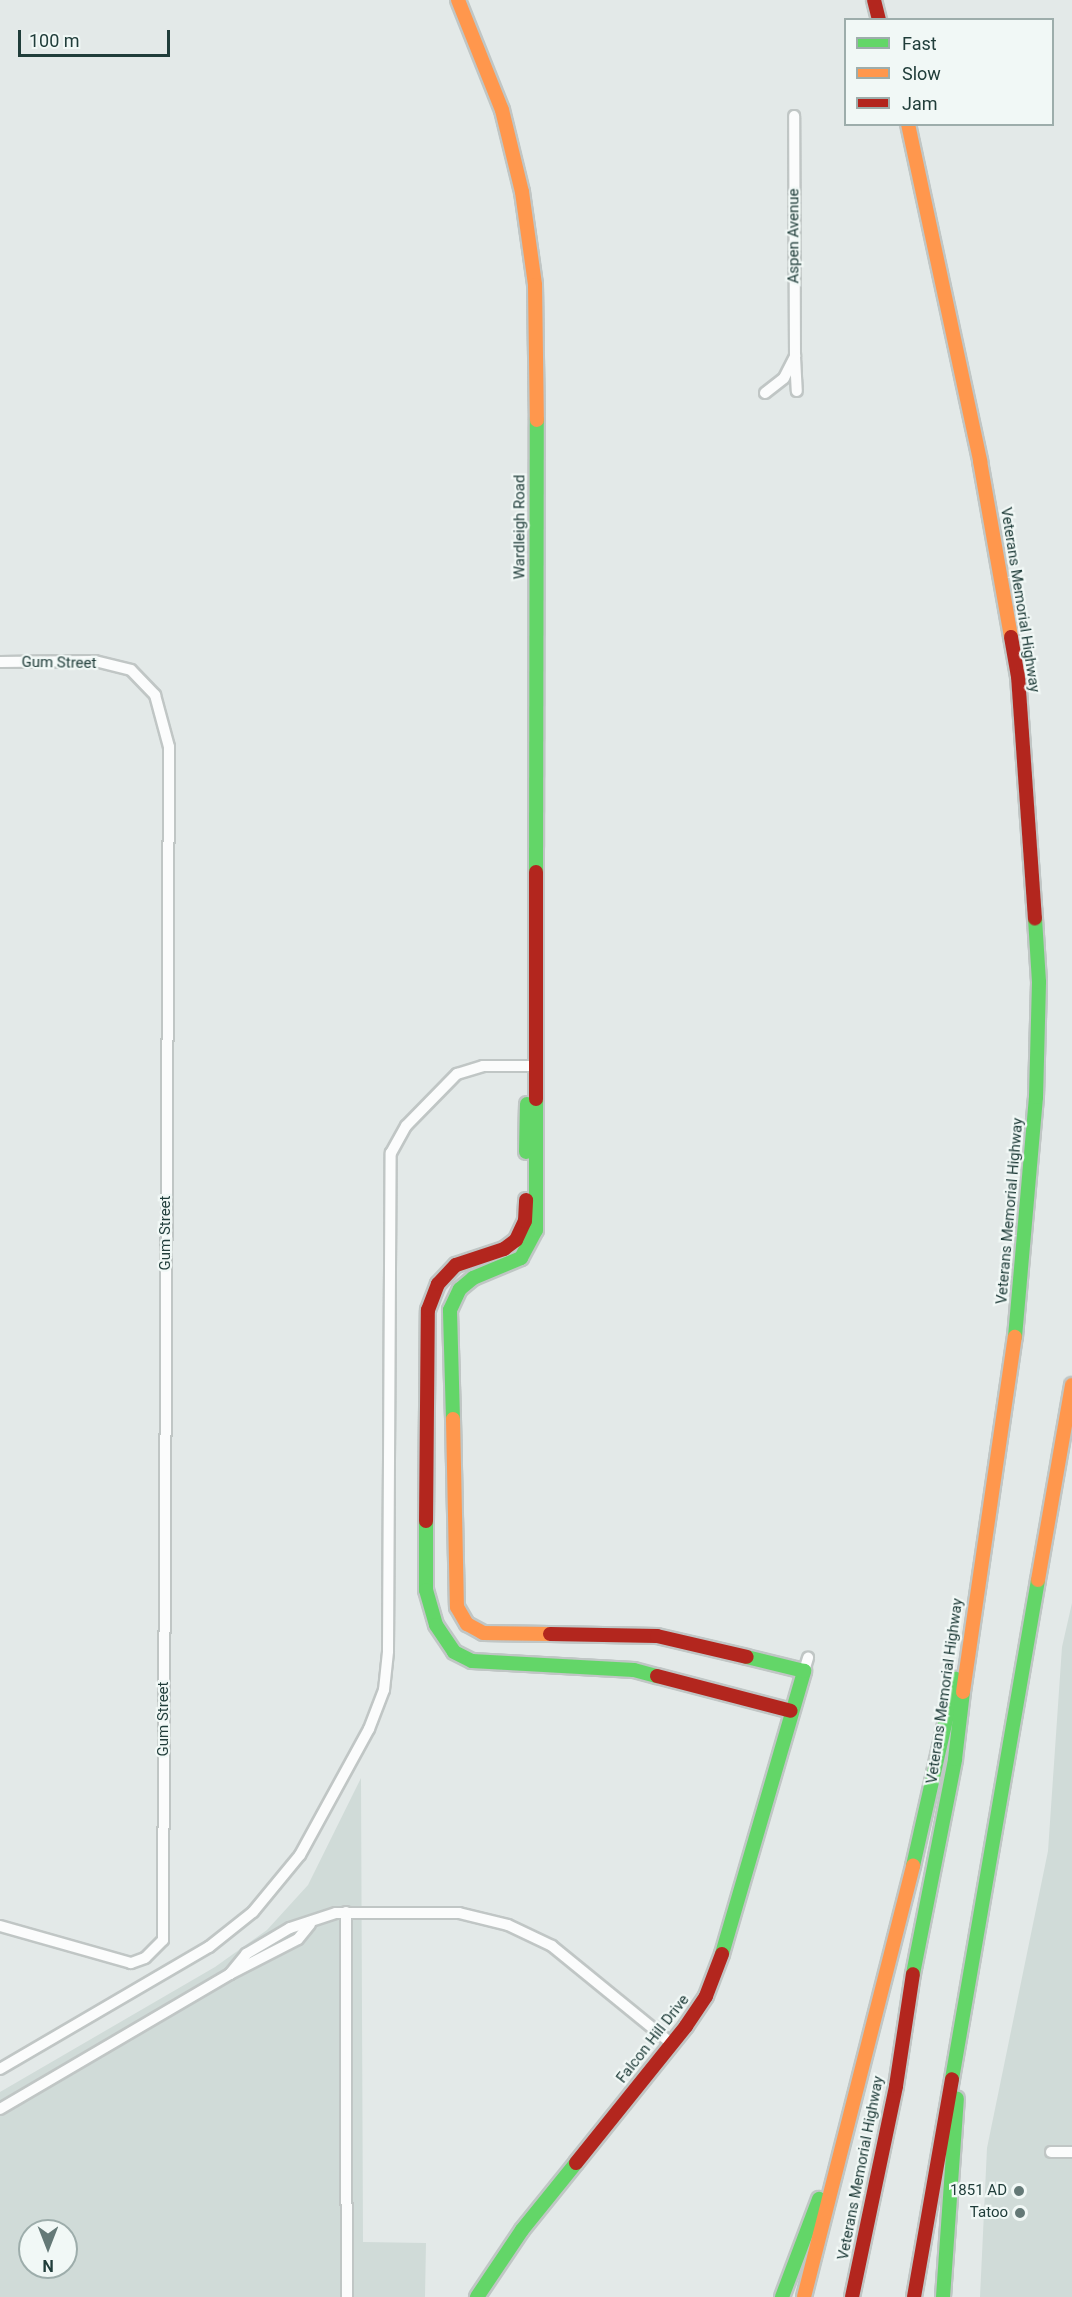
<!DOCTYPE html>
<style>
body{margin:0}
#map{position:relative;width:1072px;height:2297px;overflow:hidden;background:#e3e9e8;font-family:Roboto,sans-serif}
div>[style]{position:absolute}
.built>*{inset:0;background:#d0dbd8}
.roads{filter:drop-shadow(2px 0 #c0c6c5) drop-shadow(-2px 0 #c0c6c5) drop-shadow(0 2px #c0c6c5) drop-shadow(0 -2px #c0c6c5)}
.street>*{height:10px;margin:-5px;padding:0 5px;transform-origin:5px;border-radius:5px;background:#fbfcfc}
.fast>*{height:14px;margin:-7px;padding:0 7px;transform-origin:7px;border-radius:7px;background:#63d668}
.slow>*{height:14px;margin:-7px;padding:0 7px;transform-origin:7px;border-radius:7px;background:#ff974d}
.jam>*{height:14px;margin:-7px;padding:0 7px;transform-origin:7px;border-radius:7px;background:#b3261e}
.dots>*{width:16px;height:16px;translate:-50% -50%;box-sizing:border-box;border:3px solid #f1f8f6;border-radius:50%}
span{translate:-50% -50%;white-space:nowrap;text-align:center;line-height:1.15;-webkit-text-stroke:4.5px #f1f8f6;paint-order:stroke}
.street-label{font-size:15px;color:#203d3a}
.poi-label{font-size:15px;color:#203d3a}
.right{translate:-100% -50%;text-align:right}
.legend{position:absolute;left:844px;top:18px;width:210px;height:108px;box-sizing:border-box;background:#f1f8f6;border:2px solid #9dadab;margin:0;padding:8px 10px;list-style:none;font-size:18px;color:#203d3a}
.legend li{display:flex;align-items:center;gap:12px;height:30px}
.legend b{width:30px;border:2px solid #9dadab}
.north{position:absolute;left:18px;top:2219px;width:60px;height:60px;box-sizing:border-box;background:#f1f8f6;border:2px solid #9dadab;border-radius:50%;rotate:180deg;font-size:16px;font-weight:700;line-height:24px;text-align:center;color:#203d3a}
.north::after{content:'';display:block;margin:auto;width:21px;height:27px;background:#647977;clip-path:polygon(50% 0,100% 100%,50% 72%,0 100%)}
.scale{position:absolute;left:18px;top:30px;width:152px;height:27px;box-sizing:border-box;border:3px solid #203d3a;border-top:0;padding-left:8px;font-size:18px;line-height:21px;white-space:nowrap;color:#203d3a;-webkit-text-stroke:4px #f1f8f6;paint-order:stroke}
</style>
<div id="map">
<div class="built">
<i style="clip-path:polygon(1072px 1603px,1072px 2297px,980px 2297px,987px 2148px,1048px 1851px,1062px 1647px)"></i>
<i style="clip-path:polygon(evenodd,361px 1778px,363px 2242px,426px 2243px,425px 2297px,0 2297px,0 2092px,215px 1967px,267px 1930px,308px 1885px,361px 1778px,30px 2231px,66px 2231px,66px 2267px,30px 2267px,30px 2231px)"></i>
</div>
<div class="roads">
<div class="street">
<i style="left:795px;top:357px;width:34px;rotate:87deg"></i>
<i style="left:765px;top:393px;width:24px;rotate:-38deg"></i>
<i style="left:784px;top:378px;width:25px;rotate:-63deg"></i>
<i style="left:795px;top:356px;width:240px;rotate:-90.2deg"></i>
<i style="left:0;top:662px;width:95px;rotate:-0.6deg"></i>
<i style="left:95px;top:661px;width:37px;rotate:14deg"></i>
<i style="left:131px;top:670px;width:35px;rotate:46deg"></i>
<i style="left:155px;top:695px;width:54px;rotate:74.9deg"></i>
<i style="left:169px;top:747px;width:1193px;rotate:90.29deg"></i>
<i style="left:163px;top:1940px;width:25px;rotate:135deg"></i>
<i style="left:145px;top:1958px;width:15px;rotate:160deg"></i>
<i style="left:131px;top:1963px;width:136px;rotate:-164.2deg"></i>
<i style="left:804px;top:1671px;width:14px;rotate:-73deg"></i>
<i style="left:346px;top:1912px;width:385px;rotate:89.9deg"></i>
<i style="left:230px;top:1974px;width:26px;rotate:-51deg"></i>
<i style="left:246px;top:1954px;width:51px;rotate:-30.6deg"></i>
<i style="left:290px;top:1928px;width:48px;rotate:-18.1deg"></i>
<i style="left:336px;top:1913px;width:123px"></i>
<i style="left:459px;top:1913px;width:50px;rotate:13.8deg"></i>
<i style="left:508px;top:1925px;width:49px;rotate:25.5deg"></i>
<i style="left:552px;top:1946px;width:155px;rotate:39.2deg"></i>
<i style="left:0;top:2069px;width:242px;rotate:-30.3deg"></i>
<i style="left:209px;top:1947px;width:56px;rotate:-38.5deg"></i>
<i style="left:253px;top:1912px;width:74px;rotate:-50.5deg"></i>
<i style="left:300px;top:1855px;width:144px;rotate:-61.3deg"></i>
<i style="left:369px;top:1729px;width:42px;rotate:-69deg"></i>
<i style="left:384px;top:1690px;width:39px;rotate:-84deg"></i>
<i style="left:388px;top:1651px;width:498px;rotate:-89.7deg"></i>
<i style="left:391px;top:1153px;width:31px;rotate:-61deg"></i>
<i style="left:406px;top:1126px;width:73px;rotate:-45.6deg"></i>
<i style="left:457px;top:1074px;width:27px;rotate:-17deg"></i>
<i style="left:483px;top:1066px;width:52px"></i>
<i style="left:0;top:2109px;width:267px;rotate:-30.4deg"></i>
<i style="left:230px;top:1974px;width:76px;rotate:-27.2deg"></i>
<i style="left:298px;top:1939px;width:19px;rotate:-51deg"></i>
<i style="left:1051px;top:2152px;width:21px"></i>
</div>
<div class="fast">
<i style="left:536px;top:872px;width:452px;rotate:-89.9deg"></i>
<i style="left:526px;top:1152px;width:48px;rotate:-88.8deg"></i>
<i style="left:1015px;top:1337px;width:241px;rotate:-85deg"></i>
<i style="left:1036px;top:1097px;width:115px;rotate:-88.5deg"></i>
<i style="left:1039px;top:982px;width:64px;rotate:-93.6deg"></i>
<i style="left:453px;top:1419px;width:109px;rotate:-91.6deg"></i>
<i style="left:450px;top:1310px;width:23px;rotate:-65deg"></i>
<i style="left:460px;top:1289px;width:17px;rotate:-40deg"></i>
<i style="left:473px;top:1278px;width:52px;rotate:-22.6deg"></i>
<i style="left:521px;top:1258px;width:32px;rotate:-62deg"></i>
<i style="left:536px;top:1230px;width:131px;rotate:-90deg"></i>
<i style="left:426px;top:1521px;width:69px;rotate:90deg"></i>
<i style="left:426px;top:1590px;width:36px;rotate:74deg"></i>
<i style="left:436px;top:1625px;width:32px;rotate:56deg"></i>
<i style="left:454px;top:1652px;width:20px;rotate:27deg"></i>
<i style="left:472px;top:1661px;width:162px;rotate:3.2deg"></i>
<i style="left:634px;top:1670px;width:24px;rotate:15deg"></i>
<i style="left:913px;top:1866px;width:192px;rotate:-77.3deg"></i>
<i style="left:722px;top:1954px;width:295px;rotate:-73.8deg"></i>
<i style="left:804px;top:1671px;width:59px;rotate:-166.2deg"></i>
<i style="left:913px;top:1974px;width:219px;rotate:-78.9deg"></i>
<i style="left:955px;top:1759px;width:67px;rotate:-83.2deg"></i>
<i style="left:952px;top:2079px;width:506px;rotate:-80.22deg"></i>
<i style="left:477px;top:2297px;width:81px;rotate:-56.1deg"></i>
<i style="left:522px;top:2230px;width:86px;rotate:-51.1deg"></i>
<i style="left:782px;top:2297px;width:105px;rotate:-69.3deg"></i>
<i style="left:943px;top:2297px;width:199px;rotate:-86deg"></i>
</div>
<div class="slow">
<i style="left:458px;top:0;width:118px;rotate:68.2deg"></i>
<i style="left:502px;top:110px;width:84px;rotate:76.3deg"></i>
<i style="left:522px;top:192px;width:94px;rotate:82deg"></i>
<i style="left:535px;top:285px;width:135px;rotate:89.2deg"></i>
<i style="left:908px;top:124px;width:345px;rotate:77.9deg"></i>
<i style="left:980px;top:461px;width:179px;rotate:80deg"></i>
<i style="left:453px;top:1419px;width:188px;rotate:88.8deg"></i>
<i style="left:457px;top:1607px;width:20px;rotate:60deg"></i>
<i style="left:467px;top:1624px;width:18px;rotate:29deg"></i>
<i style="left:483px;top:1633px;width:67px;rotate:0.9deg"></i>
<i style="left:1038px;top:1580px;width:198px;rotate:-80.1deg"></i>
<i style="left:963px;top:1692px;width:359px;rotate:-81.7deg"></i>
<i style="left:804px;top:2297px;width:445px;rotate:-75.8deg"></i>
</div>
<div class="jam">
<i style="left:874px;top:0;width:21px;rotate:76deg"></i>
<i style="left:1011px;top:637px;width:40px;rotate:80deg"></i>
<i style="left:1018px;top:676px;width:243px;rotate:86deg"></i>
<i style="left:536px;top:1099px;width:227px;rotate:-90deg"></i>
<i style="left:426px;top:1521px;width:211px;rotate:-89.5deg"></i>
<i style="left:428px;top:1310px;width:28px;rotate:-69deg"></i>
<i style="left:438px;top:1284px;width:26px;rotate:-47deg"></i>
<i style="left:456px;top:1265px;width:51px;rotate:-18.4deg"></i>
<i style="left:504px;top:1249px;width:15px;rotate:-37deg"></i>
<i style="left:516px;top:1240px;width:21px;rotate:-65deg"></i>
<i style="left:525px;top:1221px;width:21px;rotate:-87deg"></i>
<i style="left:550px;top:1634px;width:107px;rotate:1.1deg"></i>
<i style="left:657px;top:1636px;width:92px;rotate:13.1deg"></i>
<i style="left:657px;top:1676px;width:138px;rotate:14.6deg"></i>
<i style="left:576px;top:2163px;width:176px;rotate:-51.2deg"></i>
<i style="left:686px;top:2026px;width:36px;rotate:-56deg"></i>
<i style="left:706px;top:1996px;width:45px;rotate:-69.1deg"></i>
<i style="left:852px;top:2297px;width:216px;rotate:-78.2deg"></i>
<i style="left:896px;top:2086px;width:113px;rotate:-81.4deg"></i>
<i style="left:914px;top:2297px;width:221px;rotate:-80.1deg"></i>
</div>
</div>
<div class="dots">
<i style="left:1019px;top:2191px;background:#647977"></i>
<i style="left:1020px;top:2213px;background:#647977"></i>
</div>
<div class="street-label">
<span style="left:794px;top:236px;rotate:-90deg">Aspen Avenue</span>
<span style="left:520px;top:527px;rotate:-90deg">Wardleigh Road</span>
<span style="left:1020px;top:600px;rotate:81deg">Veterans Memorial Highway</span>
<span style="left:59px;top:663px;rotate:1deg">Gum Street</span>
<span style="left:1010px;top:1211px;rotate:-85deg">Veterans Memorial Highway</span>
<span style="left:166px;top:1233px;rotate:-90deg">Gum Street</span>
<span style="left:945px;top:1691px;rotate:-82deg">Veterans Memorial Highway</span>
<span style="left:164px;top:1719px;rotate:-90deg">Gum Street</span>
<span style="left:653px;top:2039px;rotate:-52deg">Falcon Hill Drive</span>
<span style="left:861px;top:2168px;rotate:-79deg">Veterans Memorial Highway</span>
</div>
<div class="poi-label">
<span class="right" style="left:1007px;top:2191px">1851 AD</span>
<span class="right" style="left:1008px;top:2213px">Tatoo</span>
</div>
<ul class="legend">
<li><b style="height:8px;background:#63d668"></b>Fast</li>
<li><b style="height:8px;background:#ff974d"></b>Slow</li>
<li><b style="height:8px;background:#b3261e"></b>Jam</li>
</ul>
<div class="north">N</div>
<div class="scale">100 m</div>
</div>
